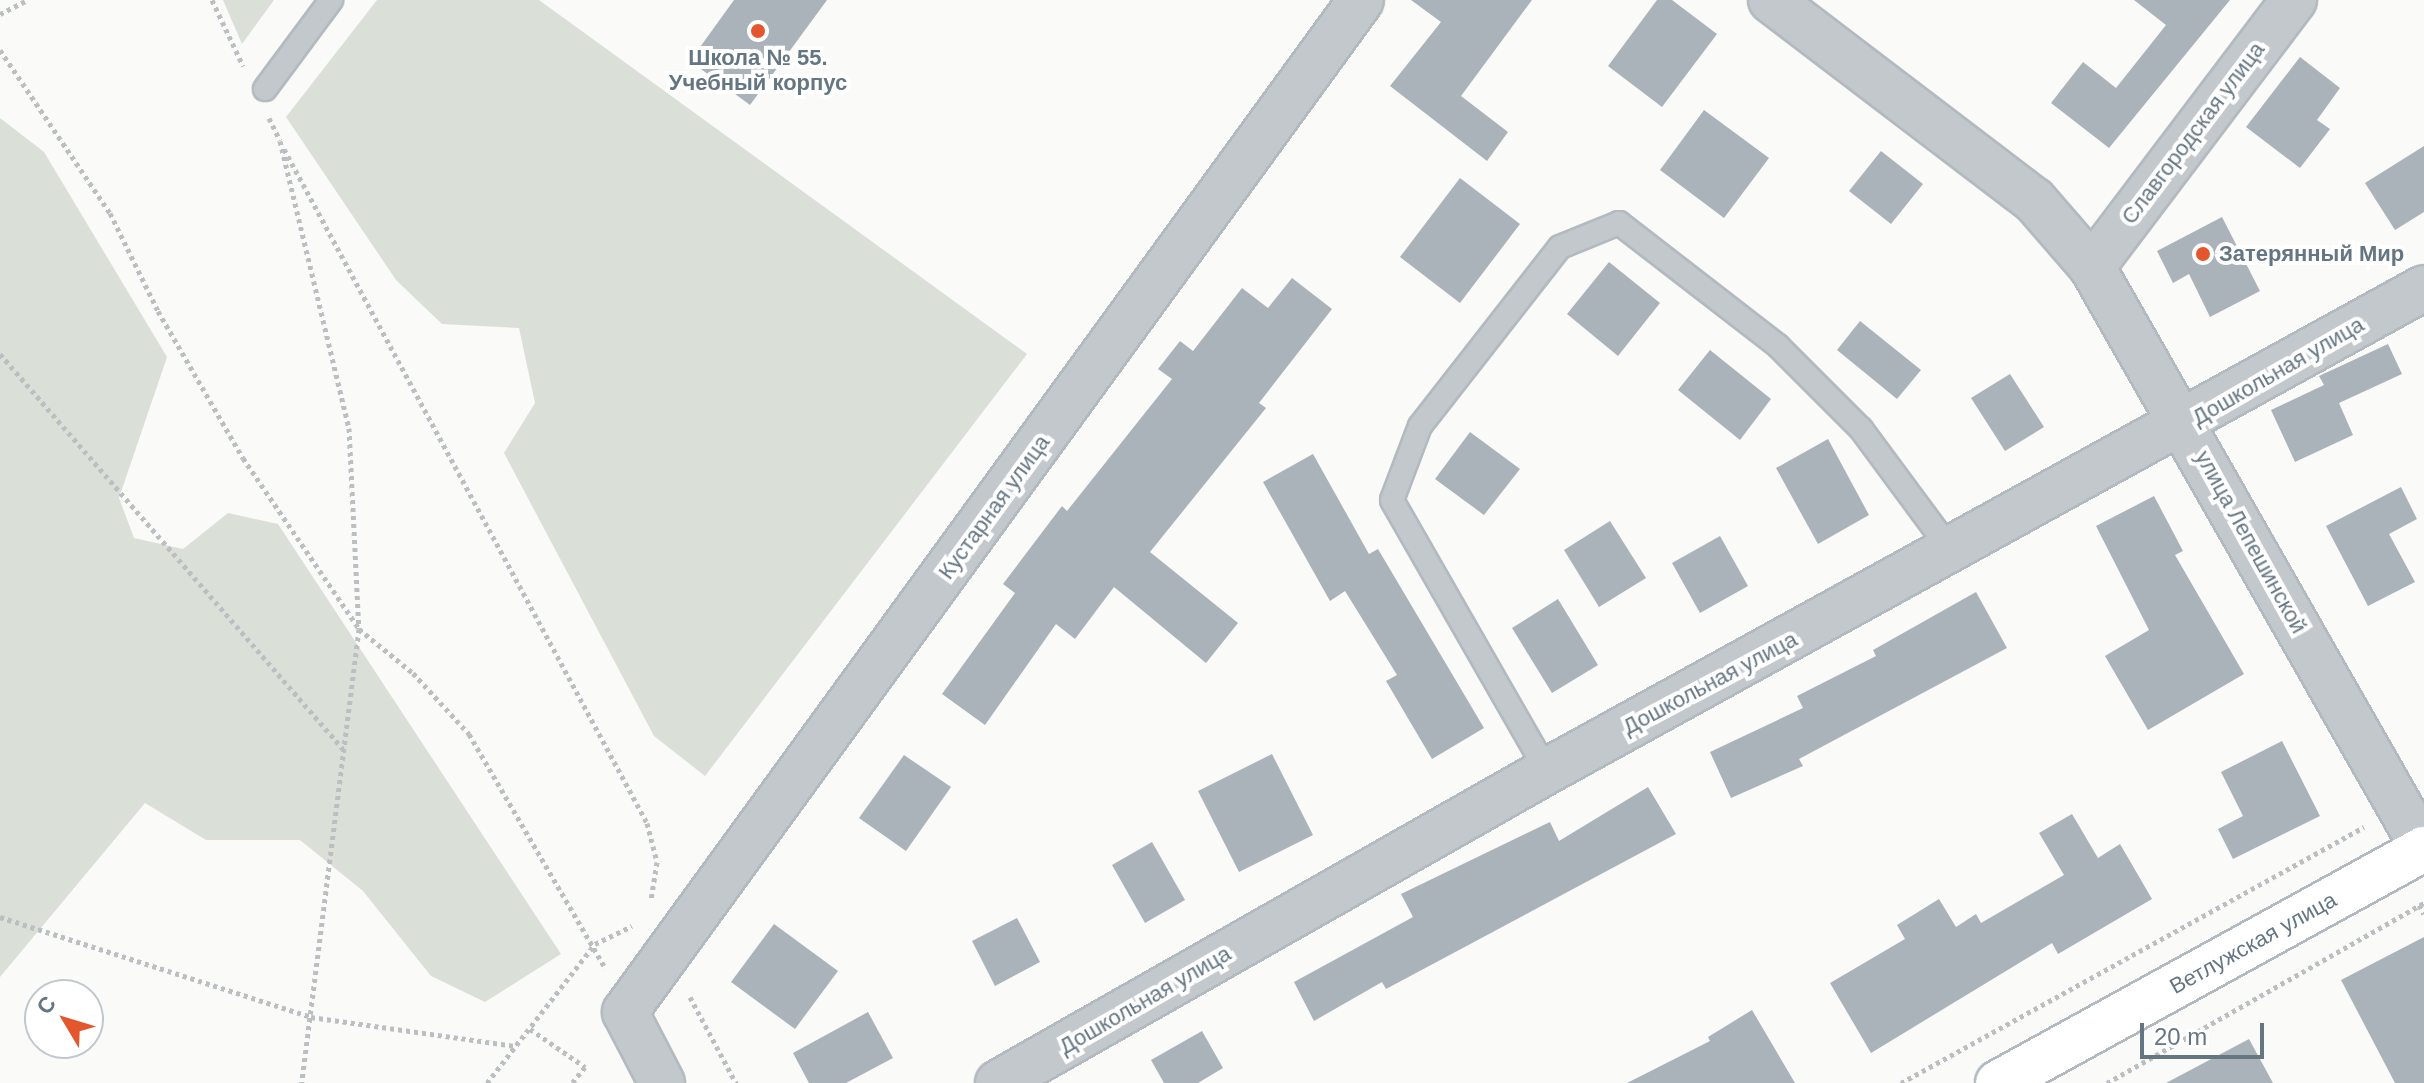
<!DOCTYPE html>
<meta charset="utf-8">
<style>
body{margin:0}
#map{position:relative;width:2424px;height:1083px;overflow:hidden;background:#fafaf8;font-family:Arial,sans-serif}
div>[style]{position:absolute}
.green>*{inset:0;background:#dadfd7}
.building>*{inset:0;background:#aab3b9}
.path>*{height:5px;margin-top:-2.5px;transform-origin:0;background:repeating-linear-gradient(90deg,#bbbfc2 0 4px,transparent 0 8px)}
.roads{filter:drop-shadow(2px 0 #b3babf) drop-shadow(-2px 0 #b3babf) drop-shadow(0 2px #b3babf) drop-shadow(0 -2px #b3babf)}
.service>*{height:22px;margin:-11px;padding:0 11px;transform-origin:11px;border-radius:11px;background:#c3c8cc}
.minor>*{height:44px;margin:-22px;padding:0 22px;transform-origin:22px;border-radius:22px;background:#c3c8cc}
.tertiary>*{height:44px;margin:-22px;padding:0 22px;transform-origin:22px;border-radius:22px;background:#c3c8cc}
.secondary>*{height:44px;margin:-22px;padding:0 22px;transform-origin:22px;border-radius:22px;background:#fff}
.dots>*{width:22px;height:22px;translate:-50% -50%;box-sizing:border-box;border:4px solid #fff;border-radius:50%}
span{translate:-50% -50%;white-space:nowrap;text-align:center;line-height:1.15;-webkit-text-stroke:8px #fff;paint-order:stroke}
.poi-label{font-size:22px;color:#657683;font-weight:700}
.left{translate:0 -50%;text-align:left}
.street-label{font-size:22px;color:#657683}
.north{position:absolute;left:24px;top:979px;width:80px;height:80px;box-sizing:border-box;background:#fff;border:2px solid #c1c8cd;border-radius:50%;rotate:308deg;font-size:22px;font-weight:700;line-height:32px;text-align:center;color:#657683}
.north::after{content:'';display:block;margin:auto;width:28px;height:36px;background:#e4572e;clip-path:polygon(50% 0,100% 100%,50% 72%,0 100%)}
.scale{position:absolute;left:2140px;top:1023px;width:124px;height:36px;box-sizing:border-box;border:4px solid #657683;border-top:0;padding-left:10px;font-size:24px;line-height:28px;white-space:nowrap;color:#657683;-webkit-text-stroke:6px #fff;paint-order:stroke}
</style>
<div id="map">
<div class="green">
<i style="clip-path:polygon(223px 0,274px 0,242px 44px)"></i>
<i style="clip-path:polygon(377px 0,539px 0,1027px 354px,705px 776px,654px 736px,504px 453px,535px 403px,519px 328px,442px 324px,396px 280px,286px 117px)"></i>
<i style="clip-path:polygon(0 118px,44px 152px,167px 357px,119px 498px,134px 538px,183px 549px,228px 513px,278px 524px,561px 954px,485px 1002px,431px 976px,363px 891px,300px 840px,206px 840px,145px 803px,0 977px)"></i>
</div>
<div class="building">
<i style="clip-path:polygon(734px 0,827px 0,750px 105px,690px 61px)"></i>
<i style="clip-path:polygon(1411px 0,1532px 0,1461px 96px,1508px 132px,1487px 161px,1390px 86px,1441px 22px)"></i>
<i style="clip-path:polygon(1657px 0,1672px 0,1717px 34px,1662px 107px,1608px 66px)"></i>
<i style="clip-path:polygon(2134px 0,2230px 0,2109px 148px,2051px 103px,2083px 62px,2116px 88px,2166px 25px)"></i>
<i style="clip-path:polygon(2300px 57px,2340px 88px,2317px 120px,2330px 129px,2300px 168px,2246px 127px)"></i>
<i style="clip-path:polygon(1704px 110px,1769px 158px,1724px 218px,1660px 170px)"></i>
<i style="clip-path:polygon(2424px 146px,2424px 212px,2395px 230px,2365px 183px)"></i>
<i style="clip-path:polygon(1881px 151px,1923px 184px,1891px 224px,1849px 191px)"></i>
<i style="clip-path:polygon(1460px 178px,1520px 224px,1460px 303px,1400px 257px)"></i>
<i style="clip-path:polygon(2222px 217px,2260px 291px,2210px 317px,2189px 274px,2173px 283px,2157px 251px)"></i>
<i style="clip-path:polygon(1609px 262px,1660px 303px,1618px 356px,1567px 314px)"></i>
<i style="clip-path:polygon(1292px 278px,1332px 309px,1259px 403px,1266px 408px,1150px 552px,1238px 623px,1206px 663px,1114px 587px,1075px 639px,1056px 624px,985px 725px,942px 694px,1015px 593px,1003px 584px,1062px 506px,1067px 511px,1172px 379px,1158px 369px,1180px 341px,1193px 351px,1242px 288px,1268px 308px)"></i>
<i style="clip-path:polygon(1860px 321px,1921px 370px,1897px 399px,1837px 350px)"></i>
<i style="clip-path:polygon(2388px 344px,2402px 374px,2339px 403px,2353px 435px,2295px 462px,2271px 410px,2324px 385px,2319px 376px)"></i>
<i style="clip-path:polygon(1710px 350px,1771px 399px,1740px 440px,1678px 390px)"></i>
<i style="clip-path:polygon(2010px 374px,2044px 427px,2005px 451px,1971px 398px)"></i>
<i style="clip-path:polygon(1470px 432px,1520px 469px,1484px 515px,1435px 479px)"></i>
<i style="clip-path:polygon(1828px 439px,1869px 515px,1818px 544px,1776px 468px)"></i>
<i style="clip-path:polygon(1313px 454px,1369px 554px,1378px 549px,1484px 728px,1432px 759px,1386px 681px,1397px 675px,1345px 591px,1330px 601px,1263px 482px)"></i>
<i style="clip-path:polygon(2401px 487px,2417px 519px,2389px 534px,2415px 582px,2368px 606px,2326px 526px)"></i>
<i style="clip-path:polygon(2154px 496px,2183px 551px,2175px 555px,2244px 674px,2148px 730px,2105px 656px,2149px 630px,2096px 526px)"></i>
<i style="clip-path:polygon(1610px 521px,1646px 578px,1599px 607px,1564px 550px)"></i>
<i style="clip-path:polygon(1720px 536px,1748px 586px,1700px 613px,1672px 563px)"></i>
<i style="clip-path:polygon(1976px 592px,2007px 648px,1799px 759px,1803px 766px,1731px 798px,1710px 752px,1803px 708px,1797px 696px,1876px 656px,1873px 650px)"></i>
<i style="clip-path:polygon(1558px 599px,1598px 665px,1552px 693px,1512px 628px)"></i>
<i style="clip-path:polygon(2282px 741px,2320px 816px,2233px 859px,2218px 829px,2243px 816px,2221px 772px)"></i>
<i style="clip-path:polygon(1272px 754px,1313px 835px,1239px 872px,1198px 791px)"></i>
<i style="clip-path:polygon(904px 755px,951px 787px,906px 851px,859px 818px)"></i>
<i style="clip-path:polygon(1648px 787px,1676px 834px,1386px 989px,1382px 982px,1314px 1021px,1294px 982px,1413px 917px,1401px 894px,1550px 822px,1559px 841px)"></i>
<i style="clip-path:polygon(2072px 814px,2098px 858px,2120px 844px,2152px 899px,2058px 954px,2052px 943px,1871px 1053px,1830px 983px,1905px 939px,1897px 925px,1939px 899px,1956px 927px,1976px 914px,1981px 923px,2064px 875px,2039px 833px)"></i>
<i style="clip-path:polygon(1152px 842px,1185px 900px,1145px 923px,1112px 865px)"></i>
<i style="clip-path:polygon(1017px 918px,1040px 962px,995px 986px,972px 941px)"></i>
<i style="clip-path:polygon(774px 924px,838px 971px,795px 1029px,731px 982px)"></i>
<i style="clip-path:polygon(2424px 937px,2424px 1083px,2395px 1083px,2341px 980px)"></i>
<i style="clip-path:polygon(1752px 1010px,1795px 1083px,1627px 1083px,1710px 1041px,1708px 1037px)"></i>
<i style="clip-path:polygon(868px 1012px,893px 1058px,846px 1083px,809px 1083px,793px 1053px)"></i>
<i style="clip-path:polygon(1202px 1031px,1223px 1068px,1198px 1083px,1164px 1083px,1151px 1060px)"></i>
<i style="clip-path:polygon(2249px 1039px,2273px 1083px,2166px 1083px)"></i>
</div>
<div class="path">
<i style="left:212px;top:0;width:73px;rotate:64.8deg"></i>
<i style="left:0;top:14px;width:31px;rotate:-27deg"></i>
<i style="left:0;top:50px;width:197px;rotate:56deg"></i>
<i style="left:110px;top:213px;width:109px;rotate:63.9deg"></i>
<i style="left:158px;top:311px;width:170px;rotate:60deg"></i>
<i style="left:243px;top:458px;width:207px;rotate:55.8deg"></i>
<i style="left:359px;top:629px;width:70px;rotate:39.2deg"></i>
<i style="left:413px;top:673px;width:83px;rotate:47.4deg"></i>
<i style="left:469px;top:734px;width:272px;rotate:59.8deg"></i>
<i style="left:269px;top:118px;width:25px;rotate:64deg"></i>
<i style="left:280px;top:141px;width:295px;rotate:76.5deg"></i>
<i style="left:349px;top:428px;width:201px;rotate:87.2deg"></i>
<i style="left:359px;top:629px;width:458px;rotate:97.2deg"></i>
<i style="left:284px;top:149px;width:766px;rotate:61.69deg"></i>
<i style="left:647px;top:823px;width:40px;rotate:75.6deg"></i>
<i style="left:657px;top:862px;width:39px;rotate:99deg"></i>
<i style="left:0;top:354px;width:523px;rotate:49.03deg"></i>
<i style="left:2419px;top:905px;width:10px;rotate:61deg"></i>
<i style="left:0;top:917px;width:327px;rotate:17.8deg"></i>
<i style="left:311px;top:1017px;width:207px;rotate:8.1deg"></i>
<i style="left:690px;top:997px;width:98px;rotate:61.9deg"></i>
<i style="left:530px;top:1029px;width:67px;rotate:34.6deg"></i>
<i style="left:585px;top:1067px;width:21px;rotate:129deg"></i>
<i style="left:487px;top:1083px;width:176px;rotate:-52.2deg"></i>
<i style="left:595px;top:944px;width:41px;rotate:-25.9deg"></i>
<i style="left:1901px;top:1083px;width:529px;rotate:-28.94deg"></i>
<i style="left:2107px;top:1083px;width:365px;rotate:-29.6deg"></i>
</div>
<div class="roads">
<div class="service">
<i style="left:265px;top:89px;width:111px;rotate:-53.4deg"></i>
<i style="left:1547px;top:771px;width:312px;rotate:-119.8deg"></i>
<i style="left:1392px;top:500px;width:79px;rotate:-69.3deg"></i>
<i style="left:1420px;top:426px;width:227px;rotate:-52deg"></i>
<i style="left:1560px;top:247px;width:64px;rotate:-22.1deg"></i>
<i style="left:1619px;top:223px;width:201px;rotate:37.7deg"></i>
<i style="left:1778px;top:346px;width:117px;rotate:45deg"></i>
<i style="left:1861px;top:429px;width:153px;rotate:53.5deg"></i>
</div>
<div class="minor">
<i style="left:1771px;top:0;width:330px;rotate:37.3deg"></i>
<i style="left:2034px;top:200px;width:89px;rotate:49.1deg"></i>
<i style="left:2092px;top:267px;width:670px;rotate:60.3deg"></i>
<i style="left:2092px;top:267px;width:335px;rotate:-52.9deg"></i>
<i style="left:998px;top:1083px;width:631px;rotate:-29.61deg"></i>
<i style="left:1547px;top:771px;width:1001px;rotate:-28.84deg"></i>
</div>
<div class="tertiary">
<i style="left:662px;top:1083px;width:80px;rotate:-117.5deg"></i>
<i style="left:625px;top:1012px;width:1251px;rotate:-53.97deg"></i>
</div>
<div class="secondary">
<i style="left:1998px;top:1083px;width:486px;rotate:-28.8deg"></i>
</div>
</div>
<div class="dots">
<i style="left:758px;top:31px;background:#e4572e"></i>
<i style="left:2203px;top:254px;background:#e4572e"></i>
</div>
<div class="poi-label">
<span style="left:758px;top:70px">Школа № 55.<br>Учебный корпус</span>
<span class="left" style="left:2219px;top:254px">Затерянный Мир</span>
</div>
<div class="street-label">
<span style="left:2193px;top:133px;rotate:-53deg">Славгородская улица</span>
<span style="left:2278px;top:371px;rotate:-30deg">Дошкольная улица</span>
<span style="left:994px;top:507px;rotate:-54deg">Кустарная улица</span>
<span style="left:2251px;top:542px;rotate:61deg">улица Лепешинской</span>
<span style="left:1710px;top:683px;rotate:-28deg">Дошкольная улица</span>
<span style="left:2253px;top:943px;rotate:-29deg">Ветлужская улица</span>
<span style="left:1145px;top:1000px;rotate:-30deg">Дошкольная улица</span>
</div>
<div class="north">С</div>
<div class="scale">20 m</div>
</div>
